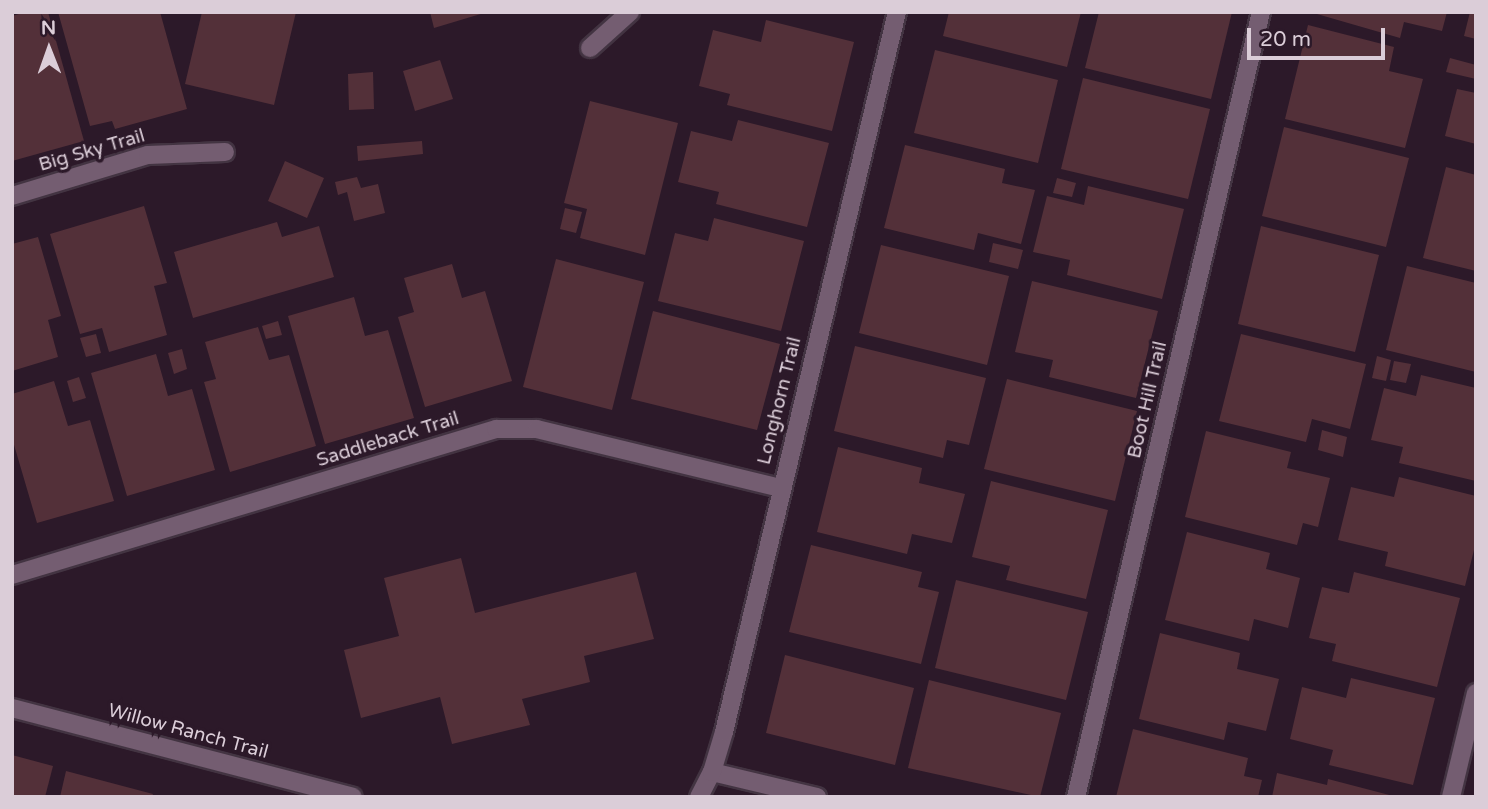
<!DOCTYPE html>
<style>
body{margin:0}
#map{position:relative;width:1488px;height:809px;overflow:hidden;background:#2c1929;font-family:"Varela Round",sans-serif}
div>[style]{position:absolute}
.building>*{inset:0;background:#533039}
.roads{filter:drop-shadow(2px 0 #433442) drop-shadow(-2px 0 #433442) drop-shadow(0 2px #433442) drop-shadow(0 -2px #433442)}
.minor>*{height:18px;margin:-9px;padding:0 9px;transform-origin:9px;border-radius:9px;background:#745d71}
span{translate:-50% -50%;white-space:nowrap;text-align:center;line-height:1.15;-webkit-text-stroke:7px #2c1929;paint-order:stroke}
.street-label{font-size:19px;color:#dbcdd8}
.frame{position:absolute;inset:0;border:14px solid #dbcdd8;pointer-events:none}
.north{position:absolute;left:14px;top:14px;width:70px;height:70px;-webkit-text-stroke:5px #2c1929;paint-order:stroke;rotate:359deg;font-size:19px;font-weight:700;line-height:28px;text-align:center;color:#dbcdd8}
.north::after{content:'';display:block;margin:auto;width:24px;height:32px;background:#dbcdd8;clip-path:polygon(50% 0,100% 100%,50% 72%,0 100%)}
.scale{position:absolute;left:1247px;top:28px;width:138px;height:32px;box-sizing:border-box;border:4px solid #dbcdd8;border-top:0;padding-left:9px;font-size:21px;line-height:24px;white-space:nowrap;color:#dbcdd8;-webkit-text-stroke:5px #2c1929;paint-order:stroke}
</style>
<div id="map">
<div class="building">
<i style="clip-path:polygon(26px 12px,48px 12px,84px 141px,12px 161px,12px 16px)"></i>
<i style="clip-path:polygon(58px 12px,160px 12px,187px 109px,115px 129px,112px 121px,90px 126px)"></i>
<i style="clip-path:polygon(202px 12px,296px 12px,274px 105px,185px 84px)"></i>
<i style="clip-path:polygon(430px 12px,484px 12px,484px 13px,434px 28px)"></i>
<i style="clip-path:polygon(949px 12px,1081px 12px,1067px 67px,943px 36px)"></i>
<i style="clip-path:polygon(1099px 12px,1232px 12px,1211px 99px,1085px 68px)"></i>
<i style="clip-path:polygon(1310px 12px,1447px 12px,1442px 31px,1404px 22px,1400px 38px)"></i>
<i style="clip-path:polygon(1470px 12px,1476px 12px,1476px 39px,1464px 36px)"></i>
<i style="clip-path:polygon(766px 20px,854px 42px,832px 131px,727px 105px,730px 94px,699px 86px,713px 30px,761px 42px)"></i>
<i style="clip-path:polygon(1308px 25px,1394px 47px,1389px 71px,1423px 79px,1405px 148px,1285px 119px)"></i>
<i style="clip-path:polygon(935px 50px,1058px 80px,1038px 163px,914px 133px)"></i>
<i style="clip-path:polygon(1450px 58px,1476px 65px,1476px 79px,1446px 72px)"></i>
<i style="clip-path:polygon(440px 60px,453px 99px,415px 111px,403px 71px)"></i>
<i style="clip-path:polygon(373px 72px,374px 109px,349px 110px,348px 74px)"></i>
<i style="clip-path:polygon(1083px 78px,1210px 109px,1188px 199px,1061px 169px)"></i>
<i style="clip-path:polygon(1457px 89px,1476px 93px,1476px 144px,1445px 136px)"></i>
<i style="clip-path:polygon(590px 101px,678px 123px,645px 255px,580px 238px,587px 209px,564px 203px)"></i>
<i style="clip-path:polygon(738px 120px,829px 143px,807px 227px,716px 204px,719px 192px,678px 182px,691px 131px,732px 141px)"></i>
<i style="clip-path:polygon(1284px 127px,1409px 158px,1386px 247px,1262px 216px)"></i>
<i style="clip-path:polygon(422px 141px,423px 154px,358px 161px,357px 146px)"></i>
<i style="clip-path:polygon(905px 145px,1005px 169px,1002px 183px,1035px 190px,1021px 244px,978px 233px,974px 250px,884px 228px)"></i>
<i style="clip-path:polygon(285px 161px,324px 178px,307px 218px,268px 201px)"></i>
<i style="clip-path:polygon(1446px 167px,1476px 175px,1476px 271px,1423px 258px)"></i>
<i style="clip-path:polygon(357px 177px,361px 188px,378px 184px,385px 213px,354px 221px,347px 192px,338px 195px,335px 182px)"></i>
<i style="clip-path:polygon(1057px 178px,1076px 183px,1072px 197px,1053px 193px)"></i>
<i style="clip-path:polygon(1088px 186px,1184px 209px,1162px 299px,1067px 275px,1070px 260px,1033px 252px,1047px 196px,1084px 205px)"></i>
<i style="clip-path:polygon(144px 206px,167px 283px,154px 286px,167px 335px,109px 352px,102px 328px,80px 334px,50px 234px)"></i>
<i style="clip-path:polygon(565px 208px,582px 212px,576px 233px,560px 229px)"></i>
<i style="clip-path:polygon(714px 218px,804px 241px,781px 331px,658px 301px,675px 233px,708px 241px)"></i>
<i style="clip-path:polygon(277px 222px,282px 237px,319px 226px,334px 277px,193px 318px,174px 252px)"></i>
<i style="clip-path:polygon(1261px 226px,1379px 255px,1355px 352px,1238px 324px)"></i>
<i style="clip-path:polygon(38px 237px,61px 316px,48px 320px,58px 357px,12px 371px,12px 244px)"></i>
<i style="clip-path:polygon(993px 243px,1023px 250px,1018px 269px,989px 262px)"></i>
<i style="clip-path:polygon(881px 245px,1009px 276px,987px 365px,859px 333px)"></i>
<i style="clip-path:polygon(556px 259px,644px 282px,612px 410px,523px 387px)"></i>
<i style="clip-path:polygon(452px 264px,462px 298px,485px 291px,512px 381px,425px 407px,398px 317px,414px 312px,404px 278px)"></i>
<i style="clip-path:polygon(1407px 266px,1476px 283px,1476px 372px,1386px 350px)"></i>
<i style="clip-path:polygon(1032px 281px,1158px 311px,1136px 398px,1049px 377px,1053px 360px,1015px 352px)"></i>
<i style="clip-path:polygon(354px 297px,365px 336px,388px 330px,414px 418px,325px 444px,288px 316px)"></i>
<i style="clip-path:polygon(653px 311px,780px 344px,757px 430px,631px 399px)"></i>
<i style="clip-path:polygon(278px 321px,282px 335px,266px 339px,262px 326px)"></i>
<i style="clip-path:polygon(258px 327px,269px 360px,289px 355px,316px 446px,230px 472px,204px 382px,216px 379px,205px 342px)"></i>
<i style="clip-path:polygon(96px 334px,101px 353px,86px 357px,80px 338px)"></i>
<i style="clip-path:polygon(1241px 334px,1366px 364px,1350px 429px,1312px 419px,1306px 442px,1219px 421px)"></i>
<i style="clip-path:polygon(855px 346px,986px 378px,969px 445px,947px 440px,943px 458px,834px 431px)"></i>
<i style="clip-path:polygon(182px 349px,187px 369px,174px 374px,168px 353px)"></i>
<i style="clip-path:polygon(156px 354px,168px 396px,192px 389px,215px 470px,127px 496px,91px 373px)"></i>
<i style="clip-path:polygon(1377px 356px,1391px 360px,1386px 381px,1372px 378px)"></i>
<i style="clip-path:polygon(1394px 361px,1411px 364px,1406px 383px,1390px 380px)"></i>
<i style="clip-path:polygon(1421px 375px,1476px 388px,1476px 481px,1399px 463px,1403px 447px,1371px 440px,1384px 388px,1416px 396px)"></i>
<i style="clip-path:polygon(79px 377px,86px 398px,73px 402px,67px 381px)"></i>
<i style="clip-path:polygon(1007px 379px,1137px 411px,1115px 501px,984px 469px)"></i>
<i style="clip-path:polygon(54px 381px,68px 426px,90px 420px,114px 501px,37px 523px,12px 438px,12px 394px)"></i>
<i style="clip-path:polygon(1322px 430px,1347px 437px,1343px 457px,1318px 450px)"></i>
<i style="clip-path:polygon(1206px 431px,1291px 452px,1287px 468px,1330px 478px,1318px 527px,1303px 523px,1297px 545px,1185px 517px)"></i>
<i style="clip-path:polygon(838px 447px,922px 468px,919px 483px,965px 494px,952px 543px,912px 534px,907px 554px,817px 532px)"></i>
<i style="clip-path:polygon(1399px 477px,1476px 496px,1476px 542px,1465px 586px,1385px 566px,1388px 552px,1338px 540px,1351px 487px,1394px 497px)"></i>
<i style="clip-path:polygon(991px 481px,1108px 510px,1086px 599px,1006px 580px,1010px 566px,972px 557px)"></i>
<i style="clip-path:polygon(1187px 532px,1270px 553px,1266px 569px,1300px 578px,1288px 628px,1254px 619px,1249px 641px,1165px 620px)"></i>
<i style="clip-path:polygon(811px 545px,922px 572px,918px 587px,939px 592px,921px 664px,789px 632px)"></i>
<i style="clip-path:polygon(461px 558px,475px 613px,636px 572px,654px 639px,584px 656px,590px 682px,522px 699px,530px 725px,452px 744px,440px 697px,361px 718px,344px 650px,399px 636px,384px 578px)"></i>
<i style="clip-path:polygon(1354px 572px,1460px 598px,1437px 687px,1332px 661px,1336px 644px,1309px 638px,1322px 587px,1349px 593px)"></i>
<i style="clip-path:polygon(956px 580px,1088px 612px,1066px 700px,935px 668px)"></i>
<i style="clip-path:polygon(1160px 633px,1240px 653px,1237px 669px,1279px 679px,1266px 731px,1228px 722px,1224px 740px,1139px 719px)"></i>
<i style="clip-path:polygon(785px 655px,914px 688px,895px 765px,766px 733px)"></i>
<i style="clip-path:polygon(1351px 678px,1435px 698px,1413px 785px,1329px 765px,1333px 750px,1290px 739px,1302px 687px,1346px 698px)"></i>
<i style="clip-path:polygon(929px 680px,1061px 713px,1040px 797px,908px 768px)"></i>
<i style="clip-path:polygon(1133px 729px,1248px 758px,1244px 776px,1262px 780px,1258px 797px,1116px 797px)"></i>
<i style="clip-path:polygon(12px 755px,53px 766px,45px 797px,12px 797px)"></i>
<i style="clip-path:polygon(66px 771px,153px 794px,152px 797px,60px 797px)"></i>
<i style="clip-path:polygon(1277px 773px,1327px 785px,1328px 779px,1397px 797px,1272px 797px)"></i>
</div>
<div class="roads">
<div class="minor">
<i style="left:590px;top:48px;width:54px;rotate:-42deg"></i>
<i style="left:12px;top:196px;width:142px;rotate:-16.8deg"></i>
<i style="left:148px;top:155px;width:77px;rotate:-2.2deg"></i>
<i style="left:12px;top:575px;width:506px;rotate:-16.79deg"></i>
<i style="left:496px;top:429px;width:41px"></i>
<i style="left:537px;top:429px;width:251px;rotate:13.6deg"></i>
<i style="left:12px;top:708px;width:352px;rotate:14.6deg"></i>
<i style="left:712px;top:772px;width:108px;rotate:13.4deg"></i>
<i style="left:699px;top:797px;width:28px;rotate:-63deg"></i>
<i style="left:712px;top:772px;width:42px;rotate:-73.3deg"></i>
<i style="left:724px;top:732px;width:740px;rotate:-76.49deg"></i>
<i style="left:1076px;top:797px;width:807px;rotate:-76.74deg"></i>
<i style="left:1451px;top:797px;width:107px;rotate:-76.5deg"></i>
</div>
</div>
<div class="street-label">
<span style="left:92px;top:151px;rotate:-16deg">Big Sky Trail</span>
<span style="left:1148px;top:400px;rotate:-77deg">Boot Hill Trail</span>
<span style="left:780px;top:401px;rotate:-76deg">Longhorn Trail</span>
<span style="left:388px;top:440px;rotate:-17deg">Saddleback Trail</span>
<span style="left:188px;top:732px;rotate:15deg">Willow Ranch Trail</span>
</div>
<div class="frame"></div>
<div class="north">N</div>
<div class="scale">20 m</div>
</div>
